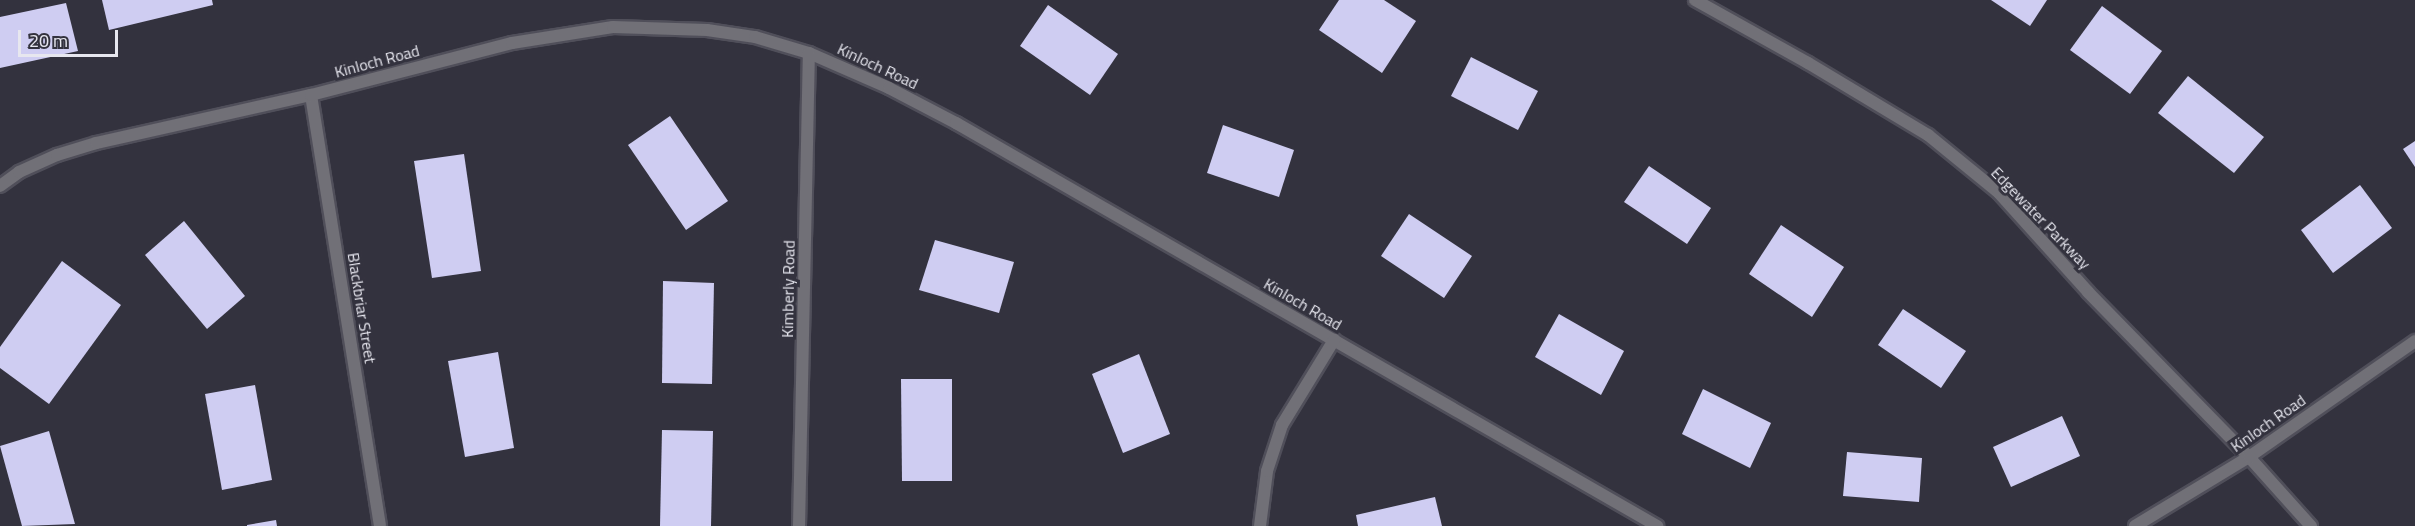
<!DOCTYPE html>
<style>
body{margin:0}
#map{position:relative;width:2415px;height:526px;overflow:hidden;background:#33323e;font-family:"Titillium Web",sans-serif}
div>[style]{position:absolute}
.building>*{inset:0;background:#cfcdf2}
.roads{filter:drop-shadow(2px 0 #504f5a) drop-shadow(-2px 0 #504f5a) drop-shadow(0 2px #504f5a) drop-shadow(0 -2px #504f5a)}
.minor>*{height:12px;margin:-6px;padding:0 6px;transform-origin:6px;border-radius:6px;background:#717077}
span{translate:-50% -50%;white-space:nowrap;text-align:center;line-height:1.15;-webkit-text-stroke:6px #33323e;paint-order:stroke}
.street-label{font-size:16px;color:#e7e7ef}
.scale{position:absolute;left:18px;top:30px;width:100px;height:27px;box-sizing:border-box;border:3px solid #e7e7ef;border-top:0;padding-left:8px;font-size:18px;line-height:21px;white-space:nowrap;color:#e7e7ef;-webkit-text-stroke:4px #33323e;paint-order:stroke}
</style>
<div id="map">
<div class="building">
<i style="clip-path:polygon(102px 0,212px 0,213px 5px,109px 30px)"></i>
<i style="clip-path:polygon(1339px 0,1384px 0,1416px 21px,1382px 73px,1319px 30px)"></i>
<i style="clip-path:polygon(1991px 0,2047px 0,2030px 26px)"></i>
<i style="clip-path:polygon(66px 3px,78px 51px,0 68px,0 17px)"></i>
<i style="clip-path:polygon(1048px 5px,1118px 54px,1090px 95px,1020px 46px)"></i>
<i style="clip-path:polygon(2102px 6px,2162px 51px,2130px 94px,2070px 50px)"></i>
<i style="clip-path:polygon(1471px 57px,1538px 91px,1518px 130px,1451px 96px)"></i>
<i style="clip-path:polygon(2188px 76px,2264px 137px,2234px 173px,2158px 113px)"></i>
<i style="clip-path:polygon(670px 116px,728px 201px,686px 230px,628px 145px)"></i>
<i style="clip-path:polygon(1223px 125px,1294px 150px,1279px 197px,1207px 173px)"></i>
<i style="clip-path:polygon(2415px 141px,2415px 167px,2403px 149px)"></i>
<i style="clip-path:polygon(464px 154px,481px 271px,432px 278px,414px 161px)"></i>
<i style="clip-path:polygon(1649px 166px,1711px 208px,1687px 244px,1624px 202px)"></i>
<i style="clip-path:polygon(2360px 185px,2392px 228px,2333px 273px,2301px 230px)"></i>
<i style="clip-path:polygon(1409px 214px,1472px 256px,1444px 298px,1381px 256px)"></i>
<i style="clip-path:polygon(184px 221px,245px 296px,207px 329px,145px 255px)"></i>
<i style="clip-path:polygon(1781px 225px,1844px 267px,1812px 317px,1749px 274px)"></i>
<i style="clip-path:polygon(935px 240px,1014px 262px,999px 313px,919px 290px)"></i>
<i style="clip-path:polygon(62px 261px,121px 305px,49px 404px,0 368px,0 347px)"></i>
<i style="clip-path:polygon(663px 281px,714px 283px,712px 384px,662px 383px)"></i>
<i style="clip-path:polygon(1903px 309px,1966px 351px,1941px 388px,1878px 345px)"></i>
<i style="clip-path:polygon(1559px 314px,1624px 351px,1601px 395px,1535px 357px)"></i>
<i style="clip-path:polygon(498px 352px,514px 448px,465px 457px,448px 361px)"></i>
<i style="clip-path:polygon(1139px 354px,1170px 434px,1123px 453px,1092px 374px)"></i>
<i style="clip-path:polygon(901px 379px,952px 379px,952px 481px,902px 481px)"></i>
<i style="clip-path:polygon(255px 385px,272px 480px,222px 490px,205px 394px)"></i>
<i style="clip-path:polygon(1703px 389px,1771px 423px,1750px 468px,1682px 434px)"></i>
<i style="clip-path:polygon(2062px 416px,2080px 456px,2011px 487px,1993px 447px)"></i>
<i style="clip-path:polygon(662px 430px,713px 431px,711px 526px,660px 526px)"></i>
<i style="clip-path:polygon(49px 431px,75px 524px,22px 526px,0 446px)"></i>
<i style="clip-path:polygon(1847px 452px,1922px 458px,1919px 502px,1843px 496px)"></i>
<i style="clip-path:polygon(1435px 497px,1442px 526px,1358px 526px,1356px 515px)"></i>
<i style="clip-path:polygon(276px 520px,277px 526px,247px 526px,247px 525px)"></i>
</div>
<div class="roads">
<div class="minor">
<i style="left:1695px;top:0;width:129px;rotate:29.1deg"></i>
<i style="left:1808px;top:63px;width:140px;rotate:31deg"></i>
<i style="left:1928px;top:135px;width:92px;rotate:39.2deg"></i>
<i style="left:1999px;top:193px;width:133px;rotate:48deg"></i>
<i style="left:2088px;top:292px;width:231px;rotate:45.7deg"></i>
<i style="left:2249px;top:457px;width:93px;rotate:48.1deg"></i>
<i style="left:311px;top:95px;width:436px;rotate:80.9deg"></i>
<i style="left:0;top:186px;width:24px;rotate:-36deg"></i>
<i style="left:19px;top:172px;width:42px;rotate:-24.1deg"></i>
<i style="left:57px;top:155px;width:41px;rotate:-17.1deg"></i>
<i style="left:96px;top:143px;width:220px;rotate:-12.6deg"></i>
<i style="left:311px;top:95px;width:208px;rotate:-14.5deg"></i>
<i style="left:512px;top:43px;width:102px;rotate:-9deg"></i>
<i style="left:613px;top:27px;width:94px;rotate:1.8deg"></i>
<i style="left:707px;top:30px;width:49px;rotate:8.3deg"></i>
<i style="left:755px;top:37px;width:56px;rotate:16.5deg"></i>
<i style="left:809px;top:53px;width:87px;rotate:23.6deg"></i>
<i style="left:889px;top:88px;width:76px;rotate:27.6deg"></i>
<i style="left:956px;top:123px;width:809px;rotate:29.89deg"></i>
<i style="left:799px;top:526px;width:473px;rotate:-88.8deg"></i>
<i style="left:1260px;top:526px;width:55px;rotate:-82.7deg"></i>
<i style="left:1267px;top:471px;width:48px;rotate:-71.9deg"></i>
<i style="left:1282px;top:425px;width:100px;rotate:-58.5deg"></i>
<i style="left:2135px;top:526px;width:133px;rotate:-31.2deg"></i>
<i style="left:2249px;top:457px;width:203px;rotate:-34.9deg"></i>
</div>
</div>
<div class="street-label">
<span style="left:377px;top:61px;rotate:-15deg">Kinloch Road</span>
<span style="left:878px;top:66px;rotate:25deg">Kinloch Road</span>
<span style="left:2041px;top:218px;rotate:46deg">Edgewater Parkway</span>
<span style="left:788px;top:289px;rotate:-89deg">Kimberly Road</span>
<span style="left:1303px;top:304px;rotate:30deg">Kinloch Road</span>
<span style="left:362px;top:308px;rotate:81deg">Blackbriar Street</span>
<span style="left:2268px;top:423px;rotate:-35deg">Kinloch Road</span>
</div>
<div class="scale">20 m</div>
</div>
